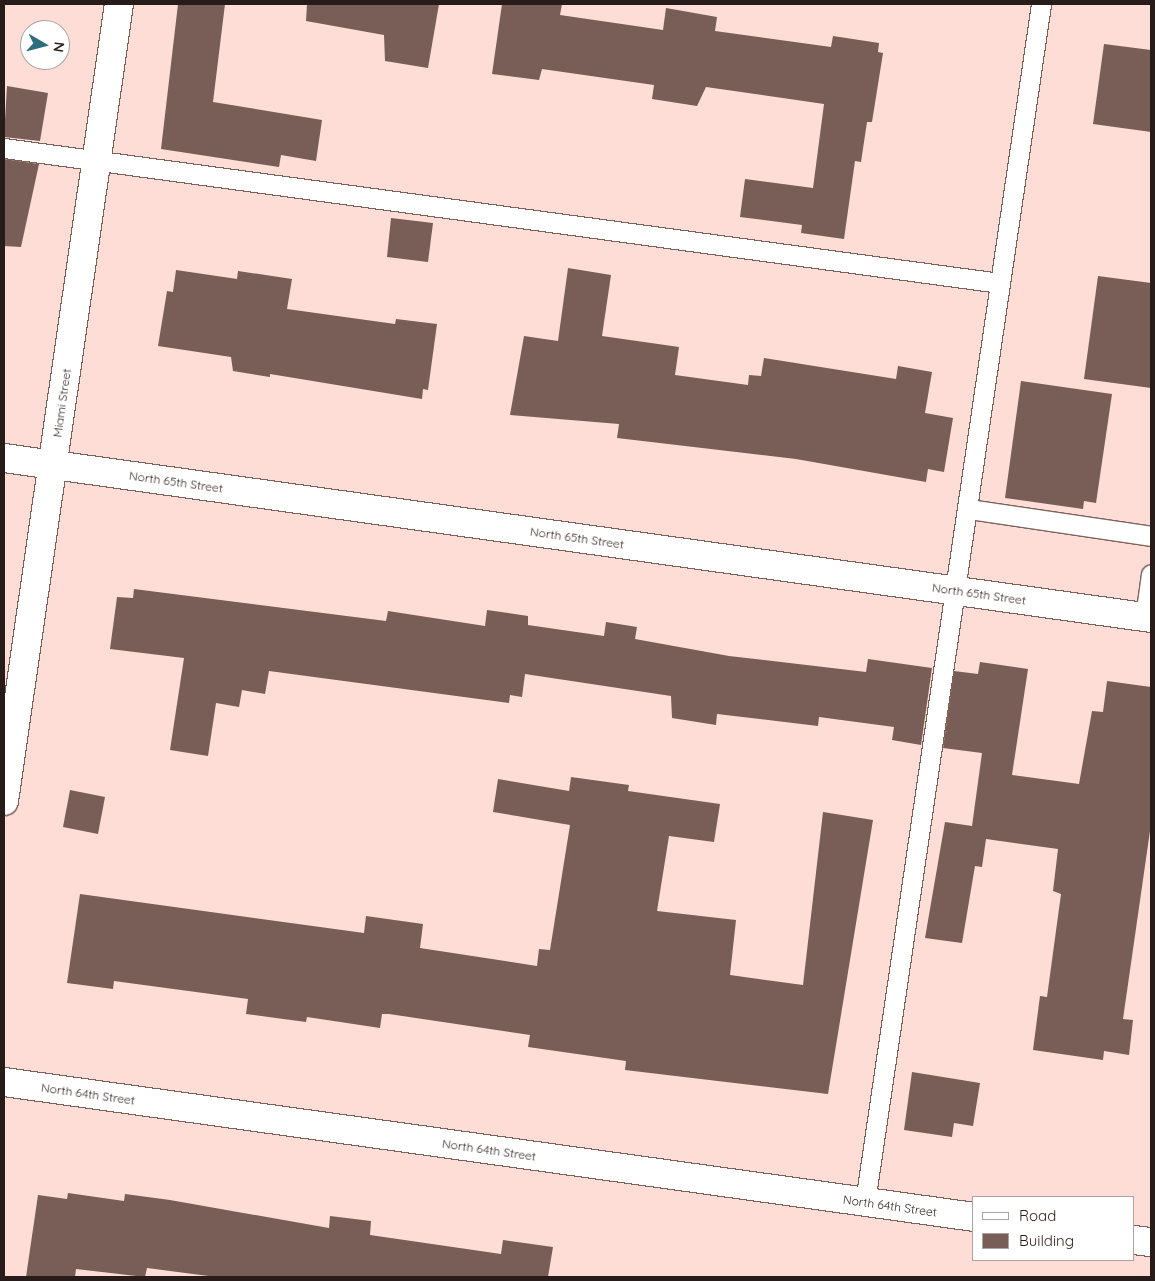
<!DOCTYPE html>
<style>
body{margin:0}
#map{position:relative;width:1155px;height:1281px;overflow:hidden;background:#ffddd7;font-family:Quicksand,sans-serif}
div>[style]{position:absolute}
.building>*{inset:0;background:#795d57}
.roads{filter:drop-shadow(1px 0 #7d615b) drop-shadow(-1px 0 #7d615b) drop-shadow(0 1px #7d615b) drop-shadow(0 -1px #7d615b)}
.lane>*{height:19px;margin:-9.5px;padding:0 9.5px;transform-origin:9.5px;border-radius:9.5px;background:#fff}
.street>*{height:28px;margin:-14px;padding:0 14px;transform-origin:14px;border-radius:14px;background:#fff}
span{translate:-50% -50%;white-space:nowrap;text-align:center;line-height:1.15;-webkit-text-stroke:5px #fff;paint-order:stroke}
.street-label{font-size:12px;color:#281c1a}
.frame{position:absolute;inset:0;border:5px solid #281c1a;pointer-events:none}
.legend{position:absolute;left:972px;top:1196px;width:162px;height:65px;box-sizing:border-box;background:#fff;border:1px solid #a9a4a3;margin:0;padding:6px 9px;list-style:none;font-size:15px;color:#281c1a}
.legend li{display:flex;align-items:center;gap:10px;height:25px}
.legend b{width:25px;border:1px solid #a9a4a3}
.north{position:absolute;left:20px;top:20px;width:50px;height:50px;box-sizing:border-box;background:#fff;border:1px solid #a9a4a3;border-radius:50%;rotate:98deg;font-size:14px;font-weight:700;line-height:20px;text-align:center;color:#281c1a}
.north::after{content:'';display:block;margin:auto;width:18px;height:22px;background:#2c6e80;clip-path:polygon(50% 0,100% 100%,50% 72%,0 100%)}
</style>
<div id="map">
<div class="building">
<i style="clip-path:polygon(178px 4px,225px 4px,213px 102px,322px 120px,316px 161px,281px 155px,279px 167px,161px 149px)"></i>
<i style="clip-path:polygon(307px 4px,439px 4px,428px 68px,385px 61px,384px 35px,306px 21px)"></i>
<i style="clip-path:polygon(502px 4px,562px 4px,560px 15px,663px 30px,666px 8px,717px 17px,715px 31px,831px 47px,833px 36px,879px 43px,878px 52px,883px 53px,872px 122px,867px 122px,861px 162px,855px 161px,844px 239px,801px 233px,802px 225px,740px 217px,745px 179px,813px 188px,824px 104px,706px 87px,697px 106px,652px 99px,654px 85px,542px 69px,539px 80px,492px 74px)"></i>
<i style="clip-path:polygon(1104px 44px,1151px 50px,1151px 132px,1093px 124px)"></i>
<i style="clip-path:polygon(7px 86px,48px 93px,40px 141px,4px 137px)"></i>
<i style="clip-path:polygon(4px 159px,39px 164px,21px 247px,4px 246px)"></i>
<i style="clip-path:polygon(391px 218px,433px 223px,428px 262px,387px 257px)"></i>
<i style="clip-path:polygon(568px 268px,611px 275px,602px 336px,679px 347px,675px 375px,748px 385px,749px 375px,761px 376px,764px 358px,896px 379px,898px 366px,932px 372px,925px 413px,953px 418px,944px 472px,928px 469px,926px 482px,796px 459px,617px 438px,619px 424px,510px 415px,524px 336px,558px 341px)"></i>
<i style="clip-path:polygon(176px 270px,237px 279px,238px 271px,292px 279px,287px 309px,395px 324px,396px 319px,437px 324px,428px 390px,423px 389px,422px 399px,270px 374px,270px 377px,233px 371px,231px 357px,158px 346px,167px 291px,173px 292px)"></i>
<i style="clip-path:polygon(1098px 276px,1151px 283px,1151px 388px,1084px 379px)"></i>
<i style="clip-path:polygon(1021px 381px,1112px 394px,1096px 503px,1084px 501px,1083px 509px,1005px 498px)"></i>
<i style="clip-path:polygon(134px 589px,386px 621px,388px 611px,485px 626px,487px 610px,528px 616px,528px 625px,604px 636px,606px 622px,637px 627px,635px 639px,729px 656px,866px 672px,868px 659px,932px 668px,921px 745px,892px 740px,894px 727px,819px 717px,818px 726px,717px 714px,716px 725px,672px 718px,671px 696px,525px 674px,522px 697px,510px 695px,509px 703px,269px 671px,265px 694px,242px 690px,239px 707px,216px 703px,208px 756px,170px 750px,184px 658px,110px 649px,117px 597px,133px 598px)"></i>
<i style="clip-path:polygon(980px 662px,1028px 669px,1012px 775px,1079px 784px,1092px 711px,1103px 712px,1107px 681px,1151px 687px,1151px 824px,1123px 1019px,1133px 1020px,1129px 1055px,1104px 1051px,1103px 1060px,1033px 1050px,1040px 996px,1047px 997px,1061px 894px,1053px 891px,1058px 849px,986px 839px,982px 867px,975px 866px,962px 943px,925px 938px,945px 822px,972px 826px,982px 753px,943px 748px,954px 671px,978px 674px)"></i>
<i style="clip-path:polygon(571px 777px,629px 785px,628px 791px,720px 804px,714px 842px,669px 836px,657px 911px,736px 920px,730px 975px,803px 985px,823px 812px,873px 820px,828px 1094px,625px 1070px,626px 1061px,528px 1047px,530px 1035px,389px 1014px,382px 1014px,380px 1028px,307px 1017px,306px 1022px,246px 1014px,248px 999px,114px 981px,113px 989px,67px 983px,80px 894px,364px 933px,366px 916px,423px 924px,420px 948px,537px 966px,539px 949px,550px 950px,570px 825px,493px 812px,498px 779px,569px 791px)"></i>
<i style="clip-path:polygon(70px 790px,105px 797px,98px 834px,63px 827px)"></i>
<i style="clip-path:polygon(912px 1072px,980px 1083px,973px 1126px,954px 1123px,952px 1137px,904px 1130px)"></i>
<i style="clip-path:polygon(68px 1193px,124px 1201px,125px 1194px,170px 1200px,329px 1228px,330px 1216px,371px 1221px,370px 1235px,501px 1254px,503px 1240px,553px 1247px,548px 1277px,216px 1277px,147px 1268px,145px 1277px,76px 1269px,75px 1277px,26px 1277px,38px 1195px,67px 1199px)"></i>
</div>
<div class="roads">
<div class="lane">
<i style="left:4px;top:148px;width:1005px;rotate:7.72deg"></i>
<i style="left:969px;top:509px;width:184px;rotate:8.4deg"></i>
<i style="left:1145px;top:617px;width:43px;rotate:-82.1deg"></i>
<i style="left:865px;top:1202px;width:1211px;rotate:-81.64deg"></i>
</div>
<div class="street">
<i style="left:4px;top:458px;width:1158px;rotate:7.94deg"></i>
<i style="left:4px;top:801px;width:805px;rotate:-81.79deg"></i>
<i style="left:4px;top:1082px;width:979px;rotate:7.92deg"></i>
<i style="left:1134px;top:1240px;width:17px;rotate:7deg"></i>
</div>
</div>
<div class="street-label">
<span style="left:62px;top:403px;rotate:-82deg">Miami Street</span>
<span style="left:176px;top:482px;rotate:8deg">North 65th Street</span>
<span style="left:577px;top:538px;rotate:8deg">North 65th Street</span>
<span style="left:979px;top:594px;rotate:8deg">North 65th Street</span>
<span style="left:88px;top:1094px;rotate:8deg">North 64th Street</span>
<span style="left:489px;top:1150px;rotate:8deg">North 64th Street</span>
<span style="left:890px;top:1206px;rotate:8deg">North 64th Street</span>
</div>
<div class="frame"></div>
<ul class="legend">
<li><b style="height:6px;background:#fff"></b>Road</li>
<li><b style="height:14px;background:#795d57"></b>Building</li>
</ul>
<div class="north">N</div>
</div>
